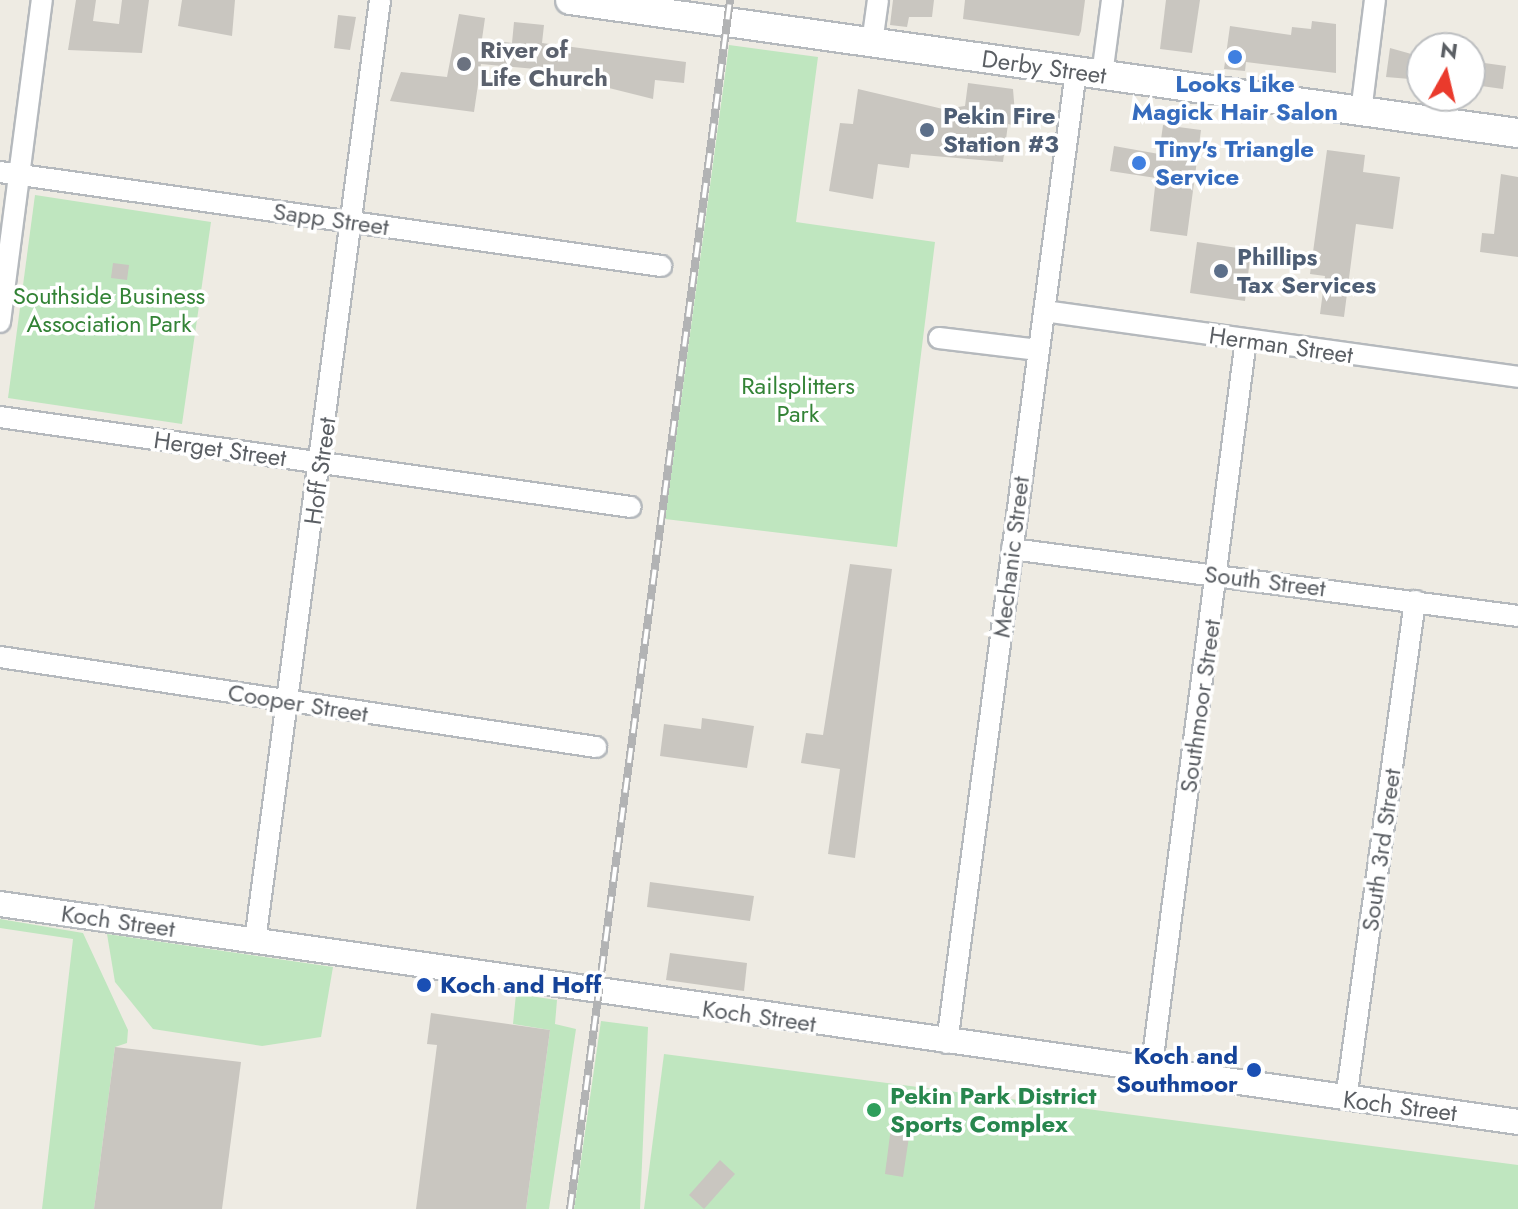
<!DOCTYPE html>
<style>
body{margin:0}
#map{position:relative;width:1518px;height:1209px;overflow:hidden;background:#eeebe3;font-family:Jost,sans-serif}
div>[style]{position:absolute}
.green>*{inset:0;background:#bfe6bf}
.building>*{inset:0;background:#c9c6c0}
.roads{filter:drop-shadow(2px 0 #b5b9bd) drop-shadow(-2px 0 #b5b9bd) drop-shadow(0 2px #b5b9bd) drop-shadow(0 -2px #b5b9bd)}
.minor>*{height:20px;margin:-10px;padding:0 10px;transform-origin:10px;border-radius:10px;background:#fff}
.tertiary>*{height:24px;margin:-12px;padding:0 12px;transform-origin:12px;border-radius:12px;background:#fff}
.secondary>*{height:28px;margin:-14px;padding:0 14px;transform-origin:14px;border-radius:14px;background:#fff}
.rail>*{height:8px;margin-top:-4px;transform-origin:0;background:repeating-linear-gradient(90deg,#fff 0 15px,#b2b3b4 0 30px);box-sizing:border-box;border-block:2px solid #b2b3b4}
.dots>*{width:22px;height:22px;translate:-50% -50%;box-sizing:border-box;border:4px solid #fff;border-radius:50%}
span{translate:-50% -50%;white-space:nowrap;text-align:center;line-height:1.15;-webkit-text-stroke:7px #fff;paint-order:stroke}
.worship-label{font-size:24px;color:#5b616d;font-weight:700}
.left{translate:0 -50%;text-align:left}
.street-label{font-size:24px;color:#5b5f64}
.shop-label{font-size:24px;color:#366cbe;font-weight:700}
.service-label{font-size:24px;color:#4e5e75;font-weight:700}
.park-label{font-size:24px;color:#338336}
.transit-label{font-size:24px;color:#164399;font-weight:700}
.right{translate:-100% -50%;text-align:right}
.leisure-label{font-size:24px;color:#27864d;font-weight:700}
.north{position:absolute;left:1406px;top:32px;width:80px;height:80px;box-sizing:border-box;background:#fff;border:2px solid #bdbfc1;border-radius:50%;rotate:8deg;font-size:22px;font-weight:700;line-height:32px;text-align:center;color:#5b5f64}
.north::after{content:'';display:block;margin:auto;width:28px;height:36px;background:#ea3a2c;clip-path:polygon(50% 0,100% 100%,50% 72%,0 100%)}
</style>
<div id="map">
<div class="green">
<i style="clip-path:polygon(729px 45px,818px 57px,796px 222px,935px 242px,897px 547px,665px 519px)"></i>
<i style="clip-path:polygon(35px 195px,211px 222px,182px 424px,8px 398px)"></i>
<i style="clip-path:polygon(0 919px,83px 933px,128px 1030px,127px 1043px,115px 1047px,94px 1209px,42px 1209px,73px 939px,0 928px)"></i>
<i style="clip-path:polygon(107px 934px,333px 967px,321px 1037px,262px 1046px,153px 1029px,115px 982px)"></i>
<i style="clip-path:polygon(516px 994px,557px 1000px,555px 1024px,576px 1029px,549px 1209px,526px 1209px,550px 1030px,513px 1024px)"></i>
<i style="clip-path:polygon(601px 1021px,648px 1027px,640px 1209px,574px 1209px)"></i>
<i style="clip-path:polygon(664px 1054px,1518px 1165px,1518px 1209px,644px 1209px)"></i>
</div>
<div class="building">
<i style="clip-path:polygon(76px 0,96px 0,93px 21px,119px 24px,122px 0,149px 0,142px 53px,68px 50px)"></i>
<i style="clip-path:polygon(182px 0,235px 0,232px 36px,178px 26px)"></i>
<i style="clip-path:polygon(893px 0,934px 0,932px 17px,909px 17px,907px 27px,890px 25px)"></i>
<i style="clip-path:polygon(965px 0,1085px 0,1081px 31px,1079px 36px,963px 19px)"></i>
<i style="clip-path:polygon(1166px 0,1200px 0,1192px 53px,1160px 49px)"></i>
<i style="clip-path:polygon(459px 14px,485px 18px,482px 39px,512px 43px,514px 22px,544px 25px,542px 43px,686px 62px,684px 83px,655px 80px,653px 99px,601px 86px,602px 75px,481px 64px,474px 112px,390px 101px,401px 72px,447px 77px)"></i>
<i style="clip-path:polygon(338px 15px,356px 17px,350px 50px,334px 48px)"></i>
<i style="clip-path:polygon(1312px 21px,1336px 24px,1336px 73px,1246px 62px,1245px 71px,1224px 69px,1230px 26px,1291px 35px,1292px 27px,1311px 29px)"></i>
<i style="clip-path:polygon(1390px 48px,1422px 57px,1422px 80px,1386px 77px)"></i>
<i style="clip-path:polygon(1477px 62px,1506px 66px,1503px 89px,1474px 85px)"></i>
<i style="clip-path:polygon(968px 83px,1013px 89px,1016px 126px,1008px 124px,1003px 162px,911px 154px,909px 168px,878px 164px,873px 199px,829px 191px,840px 123px,853px 124px,858px 89px,943px 109px,965px 106px)"></i>
<i style="clip-path:polygon(1163px 125px,1201px 130px,1187px 236px,1150px 231px,1156px 178px,1110px 171px,1114px 146px,1159px 154px)"></i>
<i style="clip-path:polygon(1327px 150px,1365px 155px,1363px 172px,1400px 177px,1393px 229px,1356px 224px,1344px 317px,1320px 314px,1325px 276px,1310px 274px)"></i>
<i style="clip-path:polygon(1501px 174px,1518px 177px,1518px 257px,1480px 252px,1482px 233px,1494px 234px)"></i>
<i style="clip-path:polygon(1197px 242px,1251px 250px,1245px 301px,1190px 293px)"></i>
<i style="clip-path:polygon(113px 263px,129px 265px,127px 280px,111px 278px)"></i>
<i style="clip-path:polygon(850px 564px,892px 569px,855px 858px,828px 854px,840px 769px,801px 763px,806px 733px,823px 735px)"></i>
<i style="clip-path:polygon(702px 718px,754px 726px,747px 768px,660px 756px,664px 724px,701px 729px)"></i>
<i style="clip-path:polygon(650px 882px,754px 896px,750px 921px,647px 907px)"></i>
<i style="clip-path:polygon(670px 953px,747px 963px,744px 991px,666px 980px)"></i>
<i style="clip-path:polygon(431px 1013px,550px 1030px,526px 1209px,416px 1209px,437px 1045px,427px 1044px)"></i>
<i style="clip-path:polygon(115px 1047px,241px 1062px,222px 1209px,94px 1209px)"></i>
<i style="clip-path:polygon(891px 1127px,910px 1130px,903px 1177px,885px 1174px)"></i>
<i style="clip-path:polygon(720px 1160px,735px 1174px,704px 1209px,689px 1195px)"></i>
</div>
<div class="roads">
<div class="minor">
<i style="left:872px;top:43px;width:43px;rotate:-82.1deg"></i>
<i style="left:1102px;top:75px;width:76px;rotate:-82.4deg"></i>
<i style="left:1361px;top:112px;width:113px;rotate:-82.9deg"></i>
<i style="left:0;top:172px;width:668px;rotate:8.09deg"></i>
<i style="left:1044px;top:311px;width:479px;rotate:7.9deg"></i>
<i style="left:0;top:322px;width:325px;rotate:-82.6deg"></i>
<i style="left:939px;top:338px;width:100px;rotate:6.9deg"></i>
<i style="left:0;top:417px;width:637px;rotate:8.12deg"></i>
<i style="left:1012px;top:549px;width:510px;rotate:7.54deg"></i>
<i style="left:0;top:657px;width:603px;rotate:8.59deg"></i>
<i style="left:255px;top:941px;width:949px;rotate:-82.43deg"></i>
<i style="left:947px;top:1043px;width:981px;rotate:-82.44deg"></i>
<i style="left:1151px;top:1072px;width:738px;rotate:-82.61deg"></i>
<i style="left:1346px;top:1099px;width:503px;rotate:-82.11deg"></i>
</div>
<div class="tertiary">
<i style="left:0;top:904px;width:1534px;rotate:8.17deg"></i>
</div>
<div class="secondary">
<i style="left:570px;top:0;width:957px;rotate:7.99deg"></i>
</div>
</div>
<div class="rail">
<i style="left:570px;top:1209px;width:1220px;rotate:-82.46deg"></i>
</div>
<div class="dots">
<i style="left:1235px;top:57px;background:#3f7fe0"></i>
<i style="left:464px;top:64px;background:#6b7280"></i>
<i style="left:927px;top:130px;background:#5c6f8a"></i>
<i style="left:1139px;top:163px;background:#3f7fe0"></i>
<i style="left:1221px;top:271px;background:#5c6f8a"></i>
<i style="left:424px;top:985px;background:#1a4fb4"></i>
<i style="left:1254px;top:1070px;background:#1a4fb4"></i>
<i style="left:874px;top:1110px;background:#2e9e5b"></i>
</div>
<div class="worship-label">
<span class="left" style="left:480px;top:64px">River of<br>Life Church</span>
</div>
<div class="street-label">
<span style="left:1044px;top:67px;rotate:8deg">Derby Street</span>
<span style="left:331px;top:219px;rotate:8deg">Sapp Street</span>
<span style="left:1281px;top:345px;rotate:8deg">Herman Street</span>
<span style="left:220px;top:449px;rotate:8deg">Herget Street</span>
<span style="left:320px;top:471px;rotate:-82deg">Hoff Street</span>
<span style="left:1011px;top:557px;rotate:-83deg">Mechanic Street</span>
<span style="left:1265px;top:581px;rotate:7deg">South Street</span>
<span style="left:298px;top:703px;rotate:9deg">Cooper Street</span>
<span style="left:1200px;top:706px;rotate:-82deg">Southmoor Street</span>
<span style="left:1381px;top:850px;rotate:-82deg">South 3rd Street</span>
<span style="left:118px;top:921px;rotate:8deg">Koch Street</span>
<span style="left:759px;top:1016px;rotate:8deg">Koch Street</span>
<span style="left:1400px;top:1106px;rotate:7deg">Koch Street</span>
</div>
<div class="shop-label">
<span style="left:1235px;top:98px">Looks Like<br>Magick Hair Salon</span>
<span class="left" style="left:1155px;top:163px">Tiny's Triangle<br>Service</span>
</div>
<div class="service-label">
<span class="left" style="left:943px;top:130px">Pekin Fire<br>Station #3</span>
<span class="left" style="left:1237px;top:271px">Phillips<br>Tax Services</span>
</div>
<div class="park-label">
<span style="left:109px;top:310px">Southside Business<br>Association Park</span>
<span style="left:798px;top:400px">Railsplitters<br>Park</span>
</div>
<div class="transit-label">
<span class="left" style="left:440px;top:985px">Koch and Hoff</span>
<span class="right" style="left:1238px;top:1070px">Koch and<br>Southmoor</span>
</div>
<div class="leisure-label">
<span class="left" style="left:890px;top:1110px">Pekin Park District<br>Sports Complex</span>
</div>
<div class="north">N</div>
</div>
